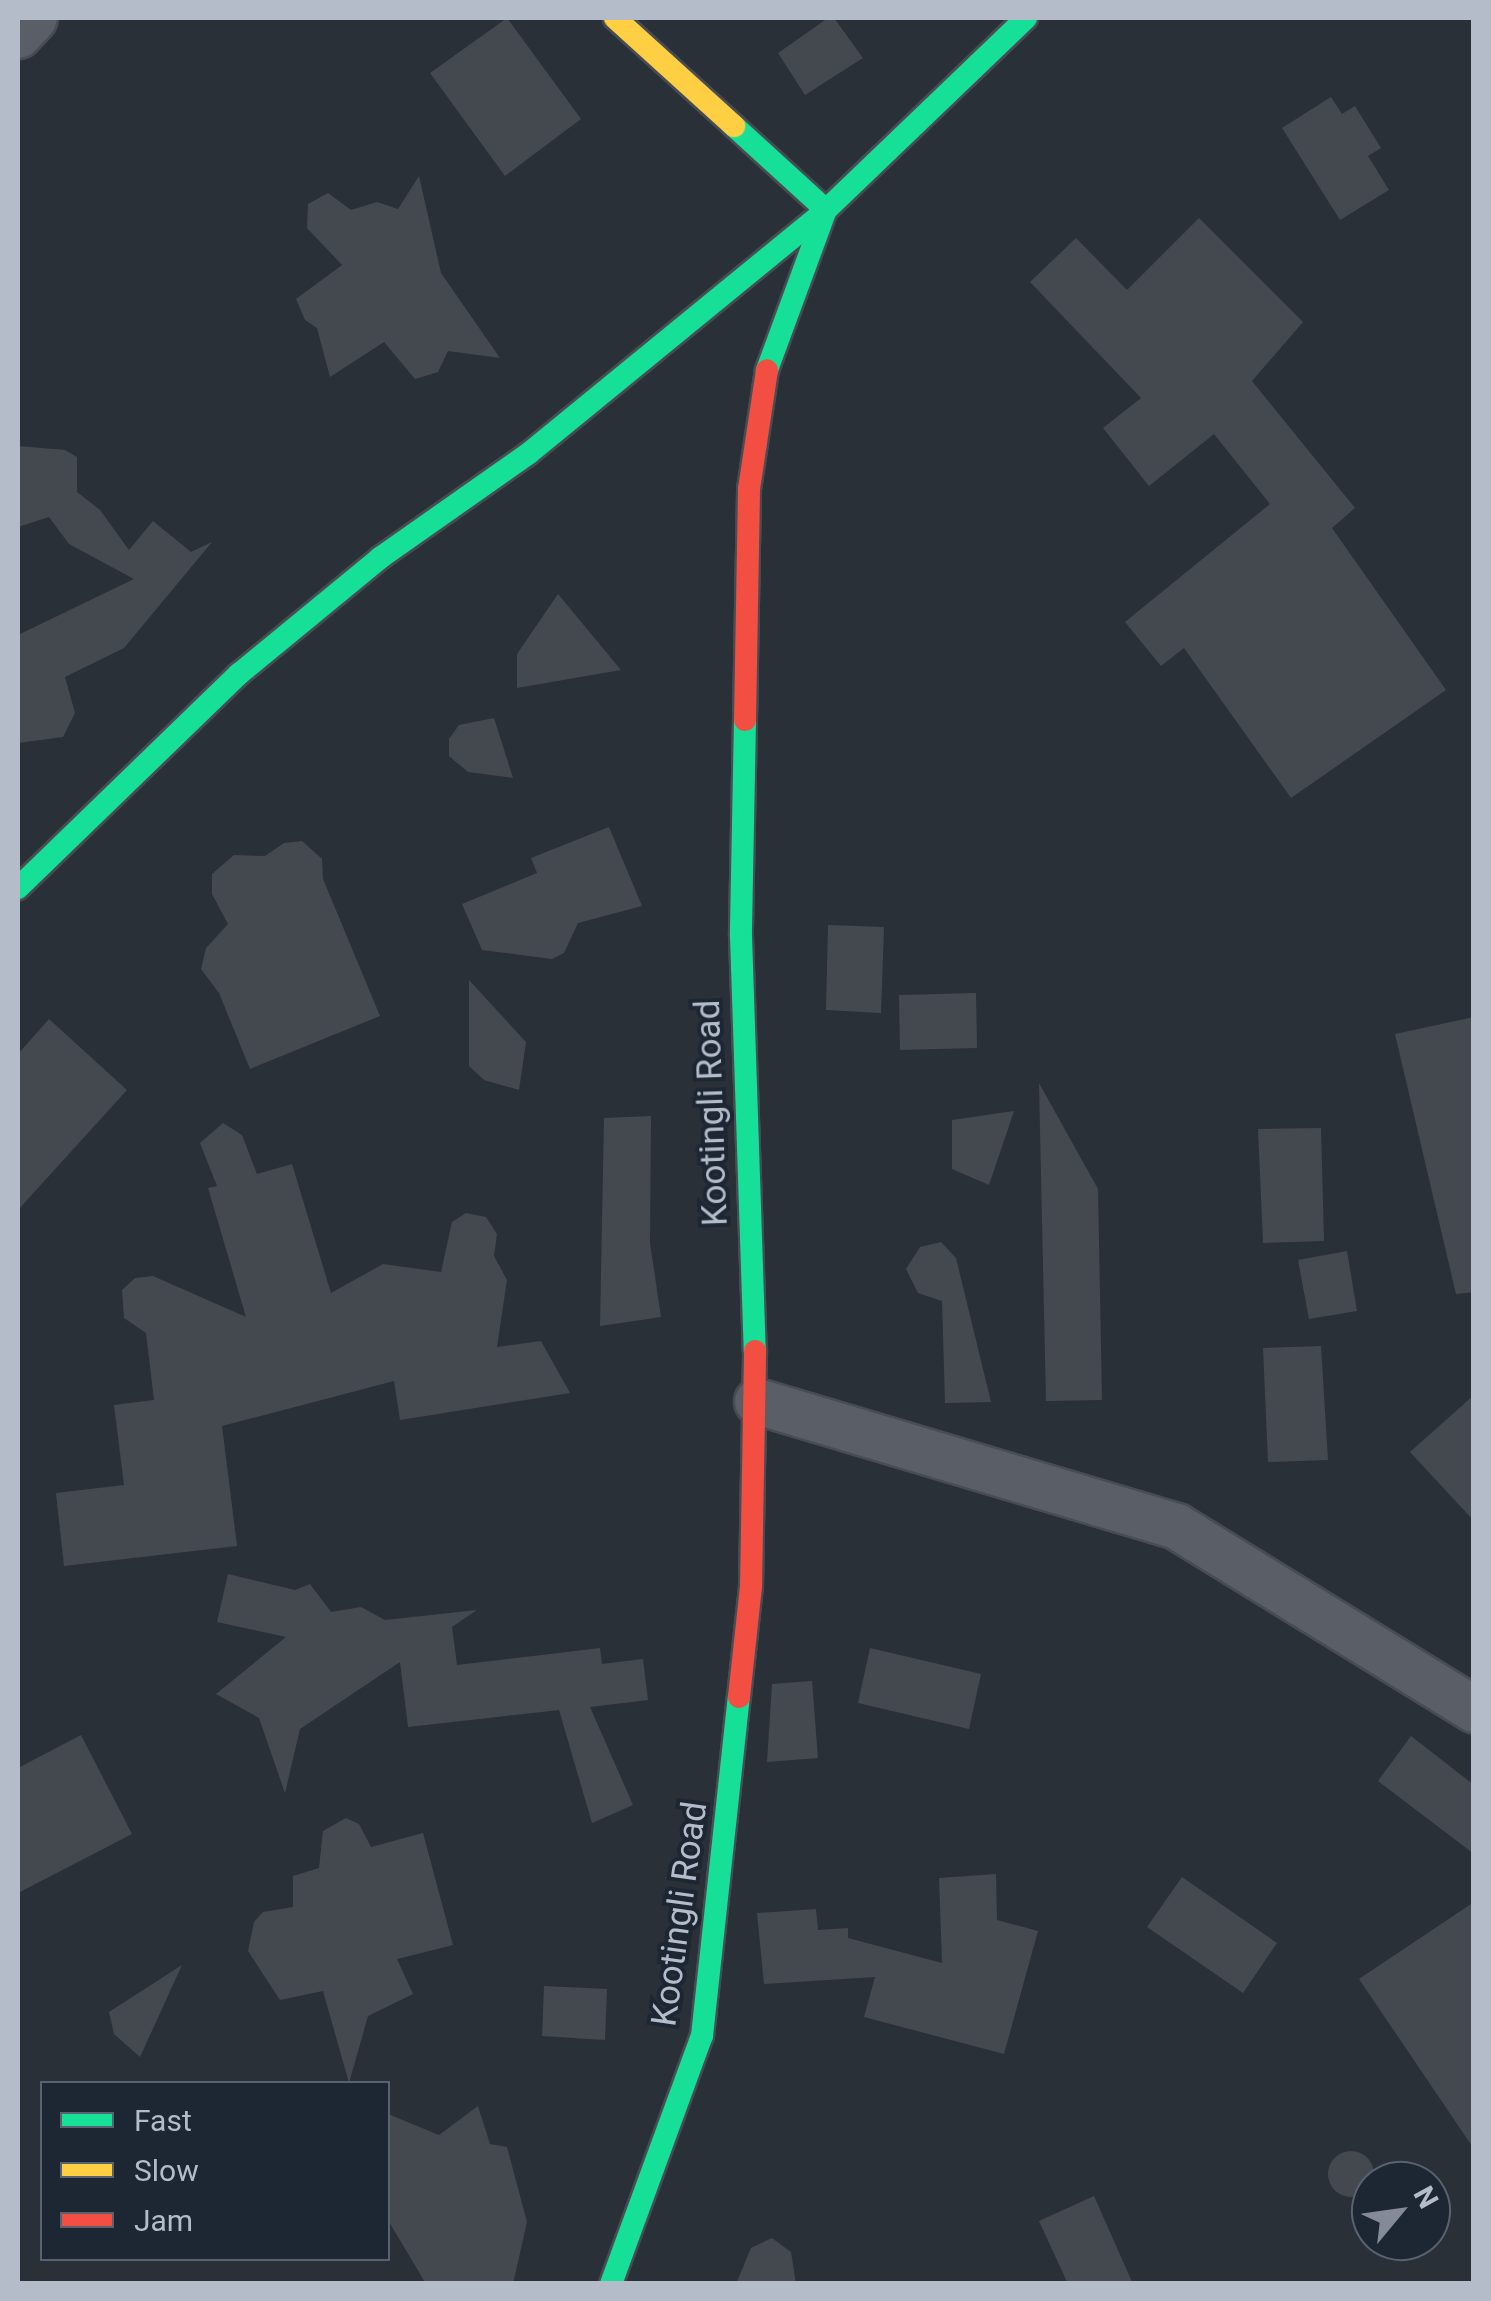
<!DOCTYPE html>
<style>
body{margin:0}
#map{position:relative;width:1491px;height:2301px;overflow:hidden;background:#2a3038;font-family:Roboto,sans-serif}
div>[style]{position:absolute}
.building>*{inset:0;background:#444950}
.round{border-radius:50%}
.roads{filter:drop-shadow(2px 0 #484c53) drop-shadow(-2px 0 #484c53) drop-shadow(0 2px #484c53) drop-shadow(0 -2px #484c53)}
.street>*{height:45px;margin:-22.5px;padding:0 22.5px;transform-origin:22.5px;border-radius:22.5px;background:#5a5e66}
.fast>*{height:22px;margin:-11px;padding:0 11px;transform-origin:11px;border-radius:11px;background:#16e098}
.slow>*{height:22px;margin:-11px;padding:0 11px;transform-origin:11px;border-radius:11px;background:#ffcf43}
.jam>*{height:22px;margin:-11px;padding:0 11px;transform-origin:11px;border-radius:11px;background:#f24e42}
span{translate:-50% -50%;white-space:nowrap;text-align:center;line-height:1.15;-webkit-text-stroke:8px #1d2633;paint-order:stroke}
.street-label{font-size:35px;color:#b4bcc9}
.frame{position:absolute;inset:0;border:20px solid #b4bcc9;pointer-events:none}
.legend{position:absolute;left:40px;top:2081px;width:350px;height:180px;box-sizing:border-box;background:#1d2633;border:2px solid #59626f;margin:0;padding:12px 18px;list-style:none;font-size:30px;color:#b4bcc9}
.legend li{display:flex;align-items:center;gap:20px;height:50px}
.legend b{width:50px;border:2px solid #59626f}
.north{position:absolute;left:1351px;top:2161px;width:100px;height:100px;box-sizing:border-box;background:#1d2633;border:2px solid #59626f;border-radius:50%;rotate:61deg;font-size:28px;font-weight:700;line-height:40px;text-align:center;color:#b4bcc9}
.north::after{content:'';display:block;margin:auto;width:35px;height:45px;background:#848b96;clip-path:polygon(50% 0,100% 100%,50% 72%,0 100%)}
</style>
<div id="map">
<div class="building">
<i style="clip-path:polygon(507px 18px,581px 119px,505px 176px,430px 73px)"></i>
<i style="clip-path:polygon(828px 18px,834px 18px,863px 58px,805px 95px,778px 53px)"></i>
<i style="clip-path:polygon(1331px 97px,1342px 114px,1355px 106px,1381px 148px,1368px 156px,1389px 190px,1340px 220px,1282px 128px)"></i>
<i style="clip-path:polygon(419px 176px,441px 273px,500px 358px,448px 351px,438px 372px,415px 379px,384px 342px,330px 377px,317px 328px,305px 320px,296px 299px,342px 265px,307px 228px,308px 204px,328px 193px,351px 210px,377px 202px,398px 209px)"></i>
<i style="clip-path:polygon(1199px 218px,1303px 322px,1252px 381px,1355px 508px,1332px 528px,1446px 690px,1291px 798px,1184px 648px,1161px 666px,1125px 622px,1270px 504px,1214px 434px,1149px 486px,1103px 428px,1141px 398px,1030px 282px,1076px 238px,1127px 290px)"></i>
<i style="clip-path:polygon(18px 446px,65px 450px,77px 457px,77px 492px,100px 510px,129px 550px,153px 521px,191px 552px,212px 542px,124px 648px,65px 677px,75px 713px,63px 737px,18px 743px,18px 635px,134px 579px,69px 544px,49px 517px,18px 527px)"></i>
<i style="clip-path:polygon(558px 594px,621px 670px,517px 688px,517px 654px)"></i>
<i style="clip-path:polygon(494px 718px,513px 778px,468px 772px,449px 756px,449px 739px,459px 725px)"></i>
<i style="clip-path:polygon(609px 827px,642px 906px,578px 923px,564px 953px,552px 959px,482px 950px,462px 904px,537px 873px,531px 858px)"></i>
<i style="clip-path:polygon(302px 841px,322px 859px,323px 879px,380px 1016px,250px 1069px,219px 993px,201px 969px,206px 948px,228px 924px,212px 894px,212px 874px,234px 855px,265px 856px,284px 843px)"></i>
<i style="clip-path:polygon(828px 925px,884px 927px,881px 1013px,826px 1010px)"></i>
<i style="clip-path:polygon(469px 980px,526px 1042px,519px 1090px,484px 1080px,469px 1066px)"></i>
<i style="clip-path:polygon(976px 993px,977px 1048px,900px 1050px,899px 995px)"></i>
<i style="clip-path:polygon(1474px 1017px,1474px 1292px,1456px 1294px,1395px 1034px)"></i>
<i style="clip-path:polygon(49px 1019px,127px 1090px,18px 1210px,18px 1054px)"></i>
<i style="clip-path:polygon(1039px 1083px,1098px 1189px,1102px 1400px,1046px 1401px)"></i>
<i style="clip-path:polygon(1014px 1111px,989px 1185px,952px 1169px,952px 1120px)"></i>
<i style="clip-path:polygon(651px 1116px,650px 1243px,661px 1317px,600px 1326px,604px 1118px)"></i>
<i style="clip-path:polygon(223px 1123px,242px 1135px,257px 1174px,292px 1164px,331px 1293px,383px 1264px,441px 1272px,452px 1222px,466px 1213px,486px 1217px,497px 1234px,494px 1256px,507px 1280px,497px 1347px,541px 1341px,570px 1393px,400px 1420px,394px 1381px,222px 1426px,237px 1546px,64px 1566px,56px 1493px,124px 1485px,114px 1405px,154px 1400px,146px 1333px,124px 1318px,122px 1290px,135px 1278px,153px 1276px,246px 1317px,208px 1188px,217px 1186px,200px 1143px)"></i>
<i style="clip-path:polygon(1321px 1128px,1324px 1241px,1263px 1243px,1258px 1129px)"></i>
<i style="clip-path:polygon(941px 1242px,956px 1258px,991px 1402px,945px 1403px,942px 1301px,918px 1293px,906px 1269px,920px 1247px)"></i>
<i style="clip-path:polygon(1347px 1251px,1357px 1311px,1309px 1319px,1298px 1260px)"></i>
<i style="clip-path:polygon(1321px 1346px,1328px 1460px,1268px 1462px,1263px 1348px)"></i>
<i style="clip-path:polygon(1474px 1395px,1474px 1521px,1410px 1452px)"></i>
<i style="clip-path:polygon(228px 1574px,295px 1590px,310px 1584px,331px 1612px,361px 1607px,385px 1620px,477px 1610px,452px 1627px,457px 1665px,600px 1648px,602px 1664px,643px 1659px,648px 1700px,590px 1707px,633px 1805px,592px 1823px,559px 1710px,408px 1727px,400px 1662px,300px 1729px,285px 1793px,259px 1718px,216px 1694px,286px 1637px,217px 1622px)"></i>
<i style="clip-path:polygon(870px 1648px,981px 1674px,969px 1729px,858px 1703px)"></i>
<i style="clip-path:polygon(812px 1681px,818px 1758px,767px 1762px,772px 1684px)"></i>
<i style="clip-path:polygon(81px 1735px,132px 1834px,18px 1893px,18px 1768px)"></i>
<i style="clip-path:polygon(1411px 1736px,1474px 1785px,1474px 1854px,1378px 1781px)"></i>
<i style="clip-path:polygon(346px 1818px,359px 1824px,371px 1847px,423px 1833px,453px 1945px,397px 1959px,413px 1994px,368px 2016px,349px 2083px,323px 1991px,280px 2000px,248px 1951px,254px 1922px,263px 1912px,293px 1907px,293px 1876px,319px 1868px,323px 1831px)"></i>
<i style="clip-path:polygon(996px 1874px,997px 1920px,1038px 1931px,1004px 2054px,864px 2017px,875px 1977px,764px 1984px,757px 1913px,816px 1909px,818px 1930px,848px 1928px,848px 1938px,942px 1963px,939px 1878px)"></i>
<i style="clip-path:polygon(1182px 1877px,1277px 1943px,1243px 1993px,1147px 1927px)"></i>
<i style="clip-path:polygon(1474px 1902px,1474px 2149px,1359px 1979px)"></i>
<i style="clip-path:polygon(182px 1965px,140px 2057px,114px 2034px,109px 2012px)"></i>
<i style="clip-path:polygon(544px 1986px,607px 1989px,605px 2040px,542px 2036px)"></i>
<i style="clip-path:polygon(478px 2106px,490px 2144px,507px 2147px,527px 2222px,513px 2284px,426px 2284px,388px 2220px,388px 2114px,439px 2135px)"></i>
<i class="round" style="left:1328px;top:2151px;width:46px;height:46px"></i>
<i style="clip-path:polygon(1094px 2196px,1133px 2284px,1068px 2284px,1039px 2221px)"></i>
<i style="clip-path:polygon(772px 2238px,791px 2252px,796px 2284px,736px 2284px,751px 2248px)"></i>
</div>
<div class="roads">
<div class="street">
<i style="left:18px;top:35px;width:23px;rotate:-47deg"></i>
<i style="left:757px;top:1401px;width:437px;rotate:16.6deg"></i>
<i style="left:1176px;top:1526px;width:350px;rotate:31.6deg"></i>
</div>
<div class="fast">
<i style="left:767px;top:370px;width:171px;rotate:-69.8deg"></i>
<i style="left:826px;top:210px;width:277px;rotate:-43.8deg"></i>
<i style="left:745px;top:720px;width:216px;rotate:91.1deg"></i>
<i style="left:741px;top:936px;width:415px;rotate:88.1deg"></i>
<i style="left:18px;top:888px;width:308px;rotate:-44.1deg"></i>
<i style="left:239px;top:674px;width:183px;rotate:-39.4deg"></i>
<i style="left:380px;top:558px;width:181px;rotate:-35.1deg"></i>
<i style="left:528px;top:454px;width:385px;rotate:-39.3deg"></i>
<i style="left:826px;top:210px;width:125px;rotate:-137.6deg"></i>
<i style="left:611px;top:2284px;width:264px;rotate:-69.9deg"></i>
<i style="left:702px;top:2036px;width:341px;rotate:-83.8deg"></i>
</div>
<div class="slow">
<i style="left:615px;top:18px;width:161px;rotate:42.2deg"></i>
</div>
<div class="jam">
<i style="left:745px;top:720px;width:231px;rotate:-89deg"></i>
<i style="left:749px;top:489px;width:120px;rotate:-81.4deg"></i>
<i style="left:739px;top:1697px;width:112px;rotate:-83.8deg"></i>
<i style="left:751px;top:1586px;width:235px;rotate:-89deg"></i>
</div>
</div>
<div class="street-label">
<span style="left:712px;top:1113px;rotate:-92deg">Kootingli Road</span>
<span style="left:680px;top:1914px;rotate:-82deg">Kootingli Road</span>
</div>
<div class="frame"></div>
<ul class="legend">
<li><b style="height:12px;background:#16e098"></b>Fast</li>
<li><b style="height:12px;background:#ffcf43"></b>Slow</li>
<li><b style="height:12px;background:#f24e42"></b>Jam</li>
</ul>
<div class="north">N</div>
</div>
